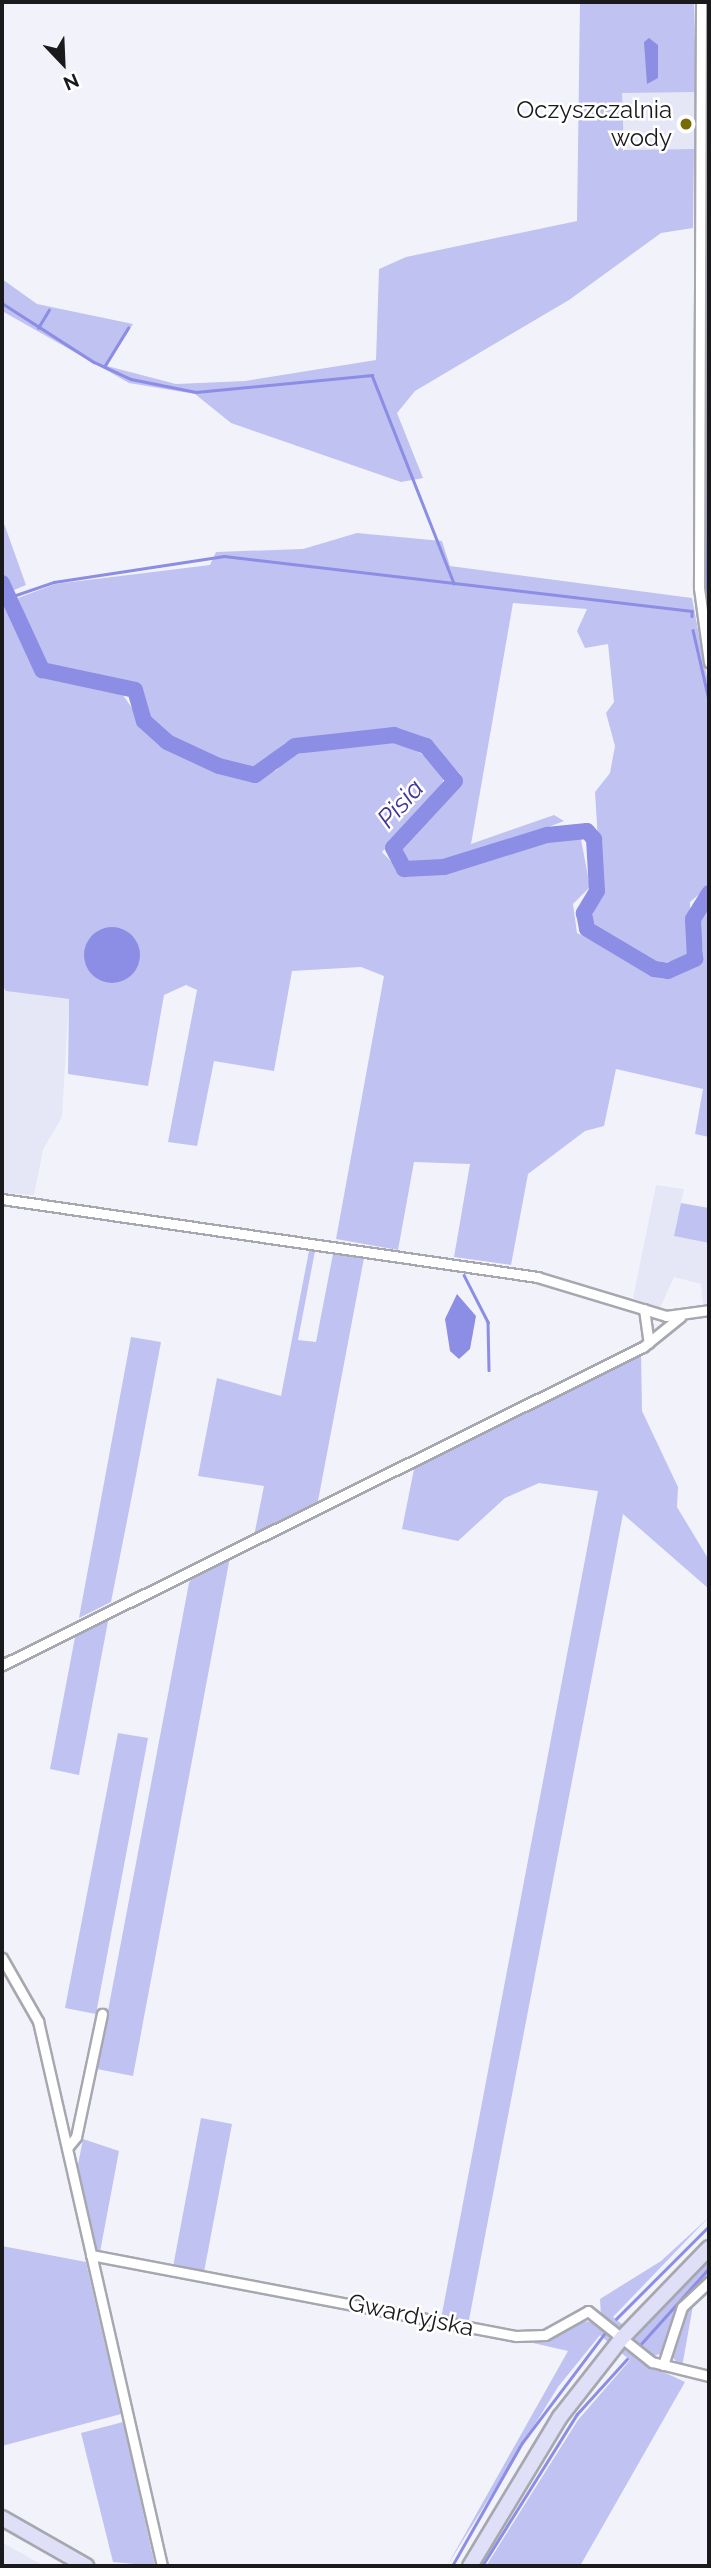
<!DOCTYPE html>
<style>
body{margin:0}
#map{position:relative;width:711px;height:2568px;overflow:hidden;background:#f2f3fa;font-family:Raleway,sans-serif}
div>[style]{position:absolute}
.built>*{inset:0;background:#e6e7f6}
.green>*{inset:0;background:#c0c2f2}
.water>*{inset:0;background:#8c8de4}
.round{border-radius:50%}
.stream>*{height:2.5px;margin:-1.25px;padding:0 1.25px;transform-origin:1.25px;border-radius:1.25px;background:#8c8de4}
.river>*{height:16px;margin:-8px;padding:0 8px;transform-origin:8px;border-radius:8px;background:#8c8de4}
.roads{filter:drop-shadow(2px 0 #a7a8af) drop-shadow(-2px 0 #a7a8af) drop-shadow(0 2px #a7a8af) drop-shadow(0 -2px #a7a8af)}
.street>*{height:9px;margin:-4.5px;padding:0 4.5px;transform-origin:4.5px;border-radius:4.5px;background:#fff}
.primary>*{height:14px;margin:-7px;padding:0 7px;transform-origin:7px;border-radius:7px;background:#dfe0f8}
.dots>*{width:19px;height:19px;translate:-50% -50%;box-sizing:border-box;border:4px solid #fff;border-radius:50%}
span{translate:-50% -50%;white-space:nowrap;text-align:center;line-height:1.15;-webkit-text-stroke:5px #fff;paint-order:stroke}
.poi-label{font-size:24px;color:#1a1a1c}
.right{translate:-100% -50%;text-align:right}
.street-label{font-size:24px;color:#1a1a1c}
.water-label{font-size:26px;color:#42359b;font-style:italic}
.frame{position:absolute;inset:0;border:4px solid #1a1a1c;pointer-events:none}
.north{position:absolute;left:28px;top:28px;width:70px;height:70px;-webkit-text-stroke:5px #fff;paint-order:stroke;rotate:157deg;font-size:19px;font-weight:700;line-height:28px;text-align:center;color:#1a1a1c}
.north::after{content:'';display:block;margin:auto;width:24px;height:32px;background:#1a1a1c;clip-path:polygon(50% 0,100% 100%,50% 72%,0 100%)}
</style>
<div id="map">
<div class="built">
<i style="clip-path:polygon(622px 92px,696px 92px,694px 149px,624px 150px)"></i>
<i style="clip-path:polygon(2px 985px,7px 991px,69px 999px,62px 1117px,43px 1150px,34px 1195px,2px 1193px)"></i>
<i style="clip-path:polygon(656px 1185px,684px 1189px,674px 1236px,709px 1243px,709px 1303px,703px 1305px,701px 1284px,674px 1277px,660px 1308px,633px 1298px)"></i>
<i style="clip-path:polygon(2px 2542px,44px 2566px,2px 2566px)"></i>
</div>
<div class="green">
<i style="clip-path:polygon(580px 2px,694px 2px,696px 92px,622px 93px,624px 150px,694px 149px,693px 228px,661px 233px,569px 300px,415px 391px,397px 413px,423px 478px,401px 482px,231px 423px,195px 394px,129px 383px,2px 311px,2px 279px,37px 304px,133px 324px,107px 366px,176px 384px,245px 381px,376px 360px,379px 269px,406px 257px,577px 221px)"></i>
<i style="clip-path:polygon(2px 518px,26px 585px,14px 590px,2px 580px)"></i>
<i style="clip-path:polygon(357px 533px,442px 541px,450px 566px,692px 598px,709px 688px,709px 886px,690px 902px,691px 949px,684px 958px,659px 964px,606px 936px,591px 920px,601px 889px,595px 792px,610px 773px,615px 746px,606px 713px,614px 702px,608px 644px,585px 648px,577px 631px,587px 609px,513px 603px,471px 844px,554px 815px,564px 821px,495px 848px,415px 865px,405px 862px,402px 848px,458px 788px,461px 775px,438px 750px,413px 735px,388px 731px,285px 743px,255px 767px,223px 762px,165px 735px,140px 707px,140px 688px,130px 682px,54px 669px,36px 653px,18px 598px,55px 584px,210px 565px,216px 552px,303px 549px)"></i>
<i style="clip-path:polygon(4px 595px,41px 677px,123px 695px,153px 739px,206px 767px,257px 779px,277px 770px,285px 756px,394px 739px,429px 758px,444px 774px,442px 789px,382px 852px,406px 877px,580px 834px,590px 887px,573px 904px,577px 933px,666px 976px,697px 965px,703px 951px,697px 919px,709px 899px,709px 1137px,695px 1134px,703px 1089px,616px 1069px,604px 1126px,585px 1131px,528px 1174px,511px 1265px,454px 1257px,470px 1164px,414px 1162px,398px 1250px,336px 1239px,384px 976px,361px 967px,292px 971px,274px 1071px,214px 1061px,197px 1146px,168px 1142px,197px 990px,186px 985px,164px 995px,148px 1086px,68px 1074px,69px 999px,6px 991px,2px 985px)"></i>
<i style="clip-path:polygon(681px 1203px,709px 1208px,709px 1243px,674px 1236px)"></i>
<i style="clip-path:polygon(309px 1251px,315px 1251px,298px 1340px,316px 1342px,333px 1254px,364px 1258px,318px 1501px,254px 1536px,264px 1486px,198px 1476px,217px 1378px,281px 1396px)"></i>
<i style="clip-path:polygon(131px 1337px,161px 1342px,136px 1475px,111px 1602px,79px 1618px)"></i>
<i style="clip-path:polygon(641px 1350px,642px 1411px,678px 1487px,677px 1507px,709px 1560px,709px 1589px,623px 1514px,468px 2325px,441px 2319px,598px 1491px,539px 1483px,505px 1498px,458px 1541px,402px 1529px,415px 1464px)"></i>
<i style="clip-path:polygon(230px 1557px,133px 2076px,97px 2069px,189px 1583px,195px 1573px)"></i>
<i style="clip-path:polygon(109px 1616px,79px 1775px,50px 1769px,76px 1632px)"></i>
<i style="clip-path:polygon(118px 1733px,148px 1738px,96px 2014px,65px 2008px)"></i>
<i style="clip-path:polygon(201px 2118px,232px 2124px,204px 2272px,173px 2267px)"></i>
<i style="clip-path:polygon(83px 2139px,119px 2151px,100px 2252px,93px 2249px,76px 2175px)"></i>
<i style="clip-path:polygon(709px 2217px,613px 2317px,623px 2325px,618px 2330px,601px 2317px,600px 2299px,661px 2261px)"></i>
<i style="clip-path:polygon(2px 2246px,86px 2262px,121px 2414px,2px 2446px)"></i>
<i style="clip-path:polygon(709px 2259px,709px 2278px,678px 2307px,663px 2353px,650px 2357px,633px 2338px)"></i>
<i style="clip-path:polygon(694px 2300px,682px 2367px,670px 2355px,680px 2317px)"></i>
<i style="clip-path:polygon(580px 2321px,595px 2322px,613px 2336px,608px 2342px,600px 2335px,558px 2387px,447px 2566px,568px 2351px,533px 2343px)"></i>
<i style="clip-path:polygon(625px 2346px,644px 2363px,685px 2382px,580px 2566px,486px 2566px,578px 2420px,630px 2360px,620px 2352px)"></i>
<i style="clip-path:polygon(123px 2422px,155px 2566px,113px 2562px,81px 2433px)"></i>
</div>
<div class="water">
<i style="clip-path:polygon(649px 38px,658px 45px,658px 78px,647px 84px,644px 42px)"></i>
<i class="round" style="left:84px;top:927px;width:56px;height:56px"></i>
<i style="clip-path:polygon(457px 1294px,476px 1316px,470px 1349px,459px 1359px,450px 1351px,445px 1319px)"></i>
</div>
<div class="stream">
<i style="left:2px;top:303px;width:109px;rotate:32.7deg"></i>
<i style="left:94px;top:362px;width:41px;rotate:24.7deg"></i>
<i style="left:131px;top:379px;width:66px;rotate:11.3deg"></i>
<i style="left:196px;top:392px;width:177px;rotate:-5.5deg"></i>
<i style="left:372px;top:375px;width:224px;rotate:68.5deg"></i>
<i style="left:38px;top:328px;width:21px;rotate:-59deg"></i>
<i style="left:104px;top:367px;width:46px;rotate:-58.4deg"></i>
<i style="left:13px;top:596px;width:43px;rotate:-18.9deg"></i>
<i style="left:54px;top:582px;width:172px;rotate:-8.7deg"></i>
<i style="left:224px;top:556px;width:471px;rotate:6.7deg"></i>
<i style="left:692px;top:611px;width:5px;rotate:90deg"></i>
<i style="left:706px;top:607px;width:605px;rotate:-89.72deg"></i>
<i style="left:693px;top:630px;width:72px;rotate:77.1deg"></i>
<i style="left:464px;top:1275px;width:53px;rotate:62.9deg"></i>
<i style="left:488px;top:1322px;width:48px;rotate:88.8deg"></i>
<i style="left:616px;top:2319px;width:132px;rotate:-45deg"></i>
<i style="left:640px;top:2345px;width:103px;rotate:-48.1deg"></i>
<i style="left:452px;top:2566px;width:142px;rotate:-60.4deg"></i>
<i style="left:522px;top:2443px;width:136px;rotate:-53deg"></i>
<i style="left:482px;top:2566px;width:179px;rotate:-58deg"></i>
<i style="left:577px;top:2414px;width:74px;rotate:-47.7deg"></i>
</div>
<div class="river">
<i style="left:2px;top:583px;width:96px;rotate:65.3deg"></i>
<i style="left:42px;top:670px;width:95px;rotate:12.1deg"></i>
<i style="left:135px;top:690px;width:32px;rotate:74deg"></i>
<i style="left:144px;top:721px;width:31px;rotate:42deg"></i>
<i style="left:167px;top:742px;width:57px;rotate:24.8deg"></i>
<i style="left:219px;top:766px;width:37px;rotate:14deg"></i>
<i style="left:255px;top:775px;width:49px;rotate:-35.9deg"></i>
<i style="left:295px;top:746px;width:100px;rotate:-6.3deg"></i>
<i style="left:394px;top:735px;width:34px;rotate:19deg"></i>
<i style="left:426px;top:746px;width:45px;rotate:50.4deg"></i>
<i style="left:455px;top:781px;width:91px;rotate:132.8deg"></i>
<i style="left:393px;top:848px;width:24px;rotate:62deg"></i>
<i style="left:404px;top:869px;width:40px;rotate:-2.9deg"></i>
<i style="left:444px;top:867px;width:108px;rotate:-17.3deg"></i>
<i style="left:547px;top:835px;width:40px;rotate:-5.7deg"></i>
<i style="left:587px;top:831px;width:11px;rotate:49deg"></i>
<i style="left:594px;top:839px;width:52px;rotate:86.7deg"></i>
<i style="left:597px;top:891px;width:26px;rotate:121deg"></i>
<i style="left:584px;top:913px;width:16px;rotate:79deg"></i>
<i style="left:587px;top:929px;width:78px;rotate:30.8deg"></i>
<i style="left:654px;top:969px;width:14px;rotate:8deg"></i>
<i style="left:668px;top:971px;width:30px;rotate:-24deg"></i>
<i style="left:695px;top:959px;width:40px;rotate:-92.9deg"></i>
<i style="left:693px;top:919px;width:31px;rotate:-58deg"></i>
</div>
<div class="roads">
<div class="street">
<i style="left:701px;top:2px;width:586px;rotate:90.2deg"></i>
<i style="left:699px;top:588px;width:75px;rotate:82.3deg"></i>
<i style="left:2px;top:1199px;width:541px;rotate:8.29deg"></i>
<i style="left:537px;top:1277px;width:135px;rotate:16.8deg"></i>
<i style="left:666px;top:1316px;width:43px;rotate:-7.9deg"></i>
<i style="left:644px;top:1309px;width:34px;rotate:82deg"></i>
<i style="left:2px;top:1665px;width:716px;rotate:-26.39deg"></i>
<i style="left:643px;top:1347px;width:48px;rotate:-39deg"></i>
<i style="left:2px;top:1958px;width:73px;rotate:60.3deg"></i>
<i style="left:38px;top:2021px;width:559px;rotate:77.18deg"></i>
<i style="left:67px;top:2148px;width:14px;rotate:-51deg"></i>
<i style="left:76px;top:2137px;width:126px;rotate:-78.1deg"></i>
<i style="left:91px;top:2255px;width:433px;rotate:10.8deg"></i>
<i style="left:516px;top:2336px;width:29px;rotate:-2deg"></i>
<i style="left:545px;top:2335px;width:49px;rotate:-29.2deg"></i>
<i style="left:588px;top:2311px;width:82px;rotate:38.6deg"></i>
<i style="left:652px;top:2362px;width:59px;rotate:13.8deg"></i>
<i style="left:663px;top:2365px;width:61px;rotate:-71.9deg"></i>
<i style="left:682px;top:2307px;width:37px;rotate:-43deg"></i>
</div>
<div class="primary">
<i style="left:2px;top:2518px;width:97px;rotate:29.7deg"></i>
<i style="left:470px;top:2566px;width:174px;rotate:-58.9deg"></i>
<i style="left:560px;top:2417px;width:100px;rotate:-51.9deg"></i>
<i style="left:622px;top:2338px;width:125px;rotate:-46deg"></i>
</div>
</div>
<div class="dots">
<i style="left:686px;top:124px;background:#766b05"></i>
</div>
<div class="poi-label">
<span class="right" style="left:672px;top:124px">Oczyszczalnia<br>wody</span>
</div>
<div class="street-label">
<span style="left:411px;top:2315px;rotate:12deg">Gwardyjska</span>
</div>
<div class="water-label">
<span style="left:401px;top:804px;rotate:-48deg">Pisia</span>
</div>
<div class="frame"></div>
<div class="north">N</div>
</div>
